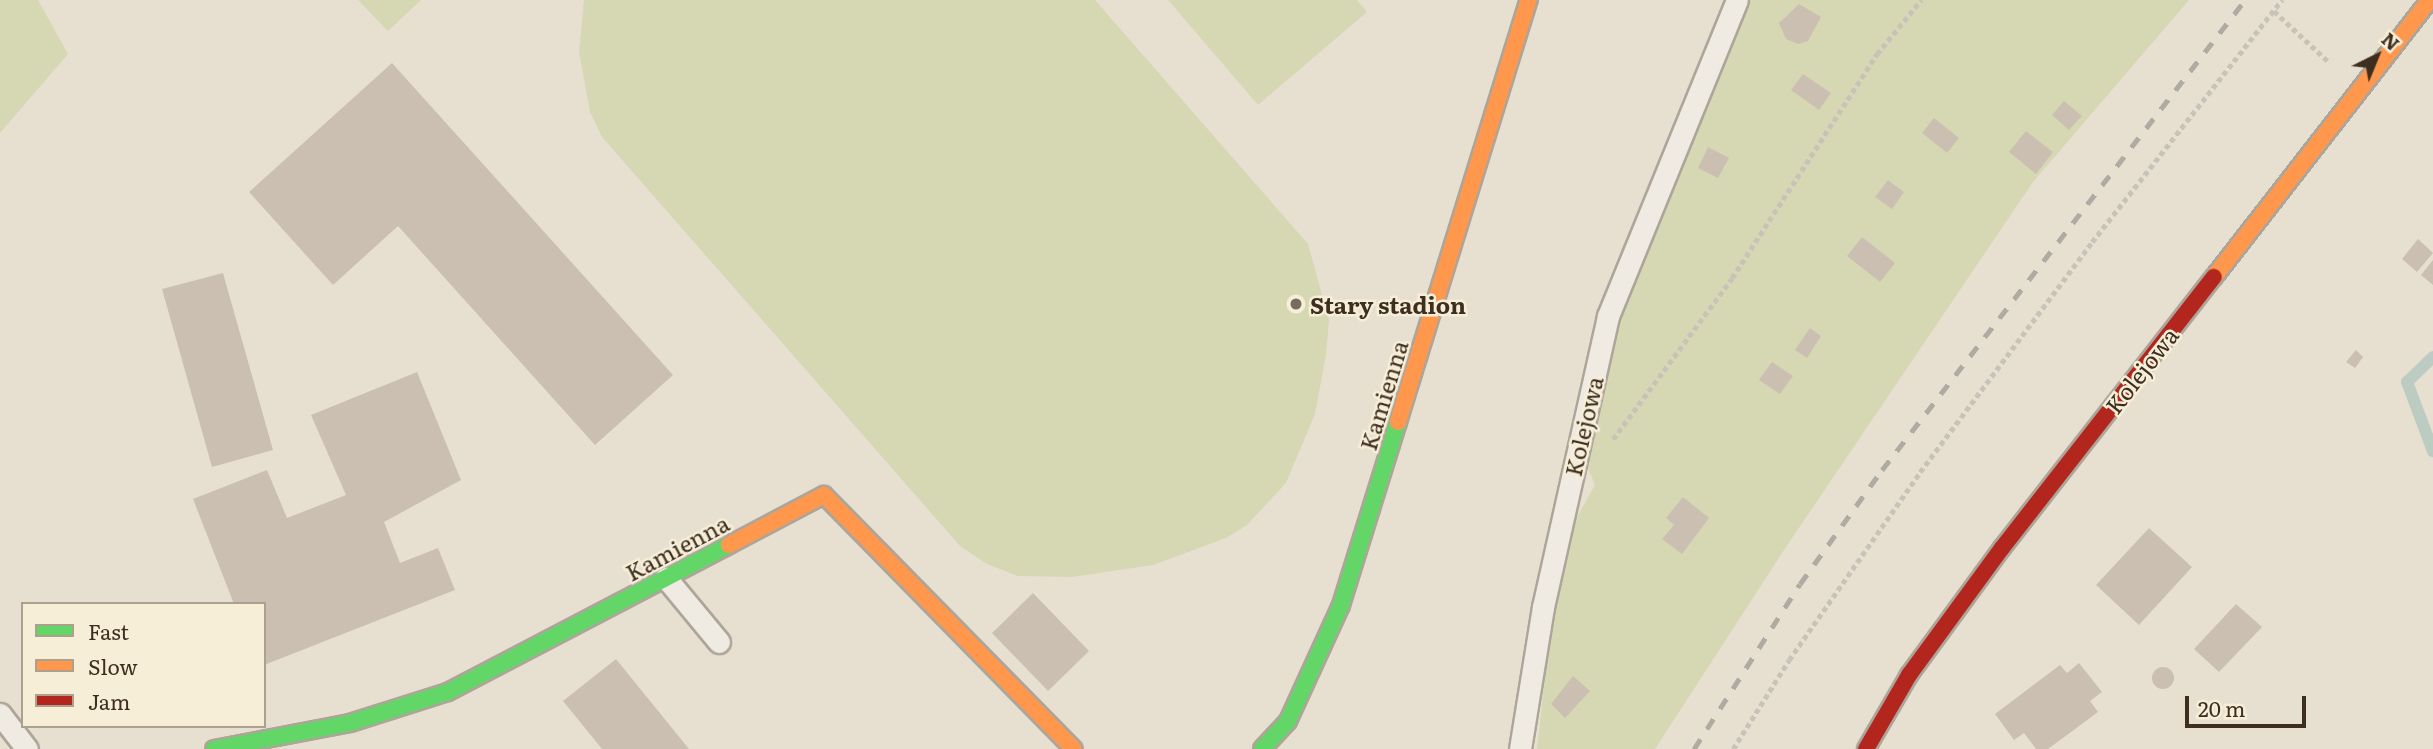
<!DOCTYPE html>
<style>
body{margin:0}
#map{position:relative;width:2433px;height:749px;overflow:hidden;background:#e7e0d1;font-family:Literata,serif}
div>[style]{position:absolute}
.green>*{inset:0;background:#d6d7b3}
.stream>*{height:12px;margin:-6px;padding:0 6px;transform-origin:6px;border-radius:6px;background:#bcccc2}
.building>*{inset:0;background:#cbbfb2}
.round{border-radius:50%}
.path>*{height:4.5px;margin-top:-2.25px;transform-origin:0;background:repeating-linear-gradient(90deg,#c8c2b9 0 5px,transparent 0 8.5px)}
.roads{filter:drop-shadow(2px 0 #ada599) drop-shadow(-2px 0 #ada599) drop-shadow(0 2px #ada599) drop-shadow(0 -2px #ada599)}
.lane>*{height:21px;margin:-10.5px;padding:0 10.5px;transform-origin:10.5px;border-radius:10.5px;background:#efebe3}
.fast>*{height:16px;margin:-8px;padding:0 8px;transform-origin:8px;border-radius:8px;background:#63d668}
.slow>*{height:16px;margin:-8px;padding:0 8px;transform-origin:8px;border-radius:8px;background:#ff974d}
.jam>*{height:16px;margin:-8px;padding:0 8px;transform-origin:8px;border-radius:8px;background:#b3261e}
.rail>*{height:5px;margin-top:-2.5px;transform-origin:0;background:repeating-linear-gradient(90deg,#afaaa2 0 12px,transparent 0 24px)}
.dots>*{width:19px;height:19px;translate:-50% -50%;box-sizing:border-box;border:4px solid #f7eed8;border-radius:50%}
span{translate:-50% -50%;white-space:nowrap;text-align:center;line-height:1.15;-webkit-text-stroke:5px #f7eed8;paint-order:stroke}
.poi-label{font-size:23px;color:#3d2e20;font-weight:700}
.left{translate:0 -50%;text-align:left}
.street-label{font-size:23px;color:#3d2e20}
.legend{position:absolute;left:21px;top:602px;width:245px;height:126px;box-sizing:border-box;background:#f7eed8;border:2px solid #ada18e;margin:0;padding:9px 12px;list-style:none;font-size:21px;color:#3d2e20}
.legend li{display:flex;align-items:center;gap:14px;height:35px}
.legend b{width:35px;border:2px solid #ada18e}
.north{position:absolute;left:2342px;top:21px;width:70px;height:70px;-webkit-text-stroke:5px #f7eed8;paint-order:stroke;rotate:43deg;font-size:19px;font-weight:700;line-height:28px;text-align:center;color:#3d2e20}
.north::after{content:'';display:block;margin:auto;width:24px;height:32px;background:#3d2e20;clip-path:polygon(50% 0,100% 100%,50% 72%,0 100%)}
.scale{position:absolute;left:2185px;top:696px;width:121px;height:32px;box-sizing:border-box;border:4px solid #3d2e20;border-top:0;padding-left:9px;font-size:21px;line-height:24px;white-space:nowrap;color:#3d2e20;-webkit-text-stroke:5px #f7eed8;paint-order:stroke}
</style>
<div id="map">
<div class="green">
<i style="clip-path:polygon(0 0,38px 0,68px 54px,0 133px)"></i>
<i style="clip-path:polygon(358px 0,421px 0,388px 31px)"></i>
<i style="clip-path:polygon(584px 0,1095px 0,1308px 244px,1329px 320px,1326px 355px,1315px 414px,1286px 483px,1247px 525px,1226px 538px,1153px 565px,1072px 577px,1018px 576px,987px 564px,960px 546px,602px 137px,590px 112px,579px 52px)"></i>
<i style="clip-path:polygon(1168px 0,1357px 0,1367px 12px,1258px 105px)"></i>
<i style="clip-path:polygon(1748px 0,2189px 0,2033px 182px,1784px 550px,1655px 749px,1537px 749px,1553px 606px,1566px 537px,1595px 485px,1584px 458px,1620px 313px)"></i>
</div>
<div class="stream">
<i style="left:2433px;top:357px;width:36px;rotate:136deg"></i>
<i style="left:2407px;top:382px;width:74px;rotate:69.4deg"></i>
</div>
<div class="building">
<i style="clip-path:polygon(1799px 4px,1821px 17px,1808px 41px,1798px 44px,1786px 39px,1779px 23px)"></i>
<i style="clip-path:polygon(392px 63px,673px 375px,595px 445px,398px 226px,333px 285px,249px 192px)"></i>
<i style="clip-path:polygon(1803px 74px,1831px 93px,1819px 110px,1791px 90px)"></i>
<i style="clip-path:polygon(2064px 101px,2082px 116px,2069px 130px,2052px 115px)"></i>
<i style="clip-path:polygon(1934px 118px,1959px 138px,1947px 153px,1922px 133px)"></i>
<i style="clip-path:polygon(2026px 131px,2053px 152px,2036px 174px,2009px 152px)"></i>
<i style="clip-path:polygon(1708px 147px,1729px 158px,1718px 178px,1698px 168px)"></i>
<i style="clip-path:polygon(1888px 180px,1904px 192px,1892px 209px,1875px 197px)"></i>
<i style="clip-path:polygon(1862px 237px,1895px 263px,1880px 282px,1847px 256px)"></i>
<i style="clip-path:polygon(2418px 239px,2433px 253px,2417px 272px,2402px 259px)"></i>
<i style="clip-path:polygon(2433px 260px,2433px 285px,2421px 275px)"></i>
<i style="clip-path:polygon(223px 273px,273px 450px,212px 467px,162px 289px)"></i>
<i style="clip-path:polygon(1810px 328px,1821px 336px,1807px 358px,1795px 350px)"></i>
<i style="clip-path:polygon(2356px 350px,2363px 357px,2355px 368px,2346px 362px)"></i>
<i style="clip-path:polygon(1772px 362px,1793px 376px,1780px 394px,1759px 380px)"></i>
<i style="clip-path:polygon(417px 372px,461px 480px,384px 522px,400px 563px,438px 548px,455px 590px,264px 665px,264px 604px,234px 604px,193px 499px,267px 470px,287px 518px,346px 495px,311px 415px)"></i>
<i style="clip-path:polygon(1683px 497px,1709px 518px,1682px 554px,1662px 539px,1674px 525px,1666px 518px)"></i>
<i style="clip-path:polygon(2149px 528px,2192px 567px,2139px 625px,2096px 585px)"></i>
<i style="clip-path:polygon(1033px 593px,1089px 651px,1048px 691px,992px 633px)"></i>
<i style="clip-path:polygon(2236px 604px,2262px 627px,2219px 672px,2194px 649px)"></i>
<i style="clip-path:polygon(616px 659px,689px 749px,602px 749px,563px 701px)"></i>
<i style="clip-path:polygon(2079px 663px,2102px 692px,2090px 701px,2098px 712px,2048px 749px,2036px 749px,2024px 733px,2014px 740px,1995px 714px,2060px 665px,2067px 673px)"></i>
<i class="round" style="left:2152px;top:667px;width:22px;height:22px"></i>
<i style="clip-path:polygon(1573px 676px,1590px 691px,1565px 718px,1551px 704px)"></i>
</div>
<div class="path">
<i style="left:2274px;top:11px;width:76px;rotate:42.9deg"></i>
<i style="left:1613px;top:439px;width:200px;rotate:-53.5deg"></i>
<i style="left:1732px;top:278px;width:267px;rotate:-57.1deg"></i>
<i style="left:1877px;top:54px;width:70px;rotate:-50.8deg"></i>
<i style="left:1733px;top:749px;width:105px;rotate:-57.8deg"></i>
<i style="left:1789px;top:660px;width:229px;rotate:-55.1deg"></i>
<i style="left:1920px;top:472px;width:287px;rotate:-53.2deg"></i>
<i style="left:2092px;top:242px;width:308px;rotate:-51.9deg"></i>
</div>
<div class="roads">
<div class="lane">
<i style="left:666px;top:578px;width:83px;rotate:50.4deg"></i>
<i style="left:0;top:714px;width:44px;rotate:52.4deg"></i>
<i style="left:1520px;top:749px;width:144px;rotate:-80.8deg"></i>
<i style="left:1543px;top:607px;width:298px;rotate:-77.4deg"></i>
<i style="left:1608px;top:316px;width:341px;rotate:-67.8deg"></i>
</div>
<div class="fast">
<i style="left:214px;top:749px;width:138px;rotate:-10.8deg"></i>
<i style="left:350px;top:723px;width:103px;rotate:-17.6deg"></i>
<i style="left:448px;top:692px;width:317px;rotate:-27.6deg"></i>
<i style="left:1262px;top:749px;width:38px;rotate:-47deg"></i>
<i style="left:1288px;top:721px;width:128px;rotate:-65.4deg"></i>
<i style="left:1341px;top:605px;width:192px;rotate:-72.7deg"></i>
</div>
<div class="slow">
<i style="left:2214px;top:277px;width:351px;rotate:-52.1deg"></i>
<i style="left:1398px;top:422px;width:442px;rotate:-72.8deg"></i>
<i style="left:729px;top:545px;width:107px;rotate:-27.8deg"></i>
<i style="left:824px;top:495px;width:356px;rotate:45.5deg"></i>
</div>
<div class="jam">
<i style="left:1866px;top:749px;width:86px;rotate:-59.8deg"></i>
<i style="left:1909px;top:675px;width:157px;rotate:-53.8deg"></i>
<i style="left:2002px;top:548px;width:344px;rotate:-52deg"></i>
</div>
</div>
<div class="rail">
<i style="left:1694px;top:749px;width:196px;rotate:-57.3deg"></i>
<i style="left:1800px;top:584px;width:140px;rotate:-54.3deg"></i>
<i style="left:1882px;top:470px;width:594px;rotate:-52.32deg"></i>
</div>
<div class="dots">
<i style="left:1296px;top:304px;background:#786c5e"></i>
</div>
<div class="poi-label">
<span class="left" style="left:1310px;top:304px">Stary stadion</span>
</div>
<div class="street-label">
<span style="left:2141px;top:370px;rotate:-52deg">Kolejowa</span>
<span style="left:1383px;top:395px;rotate:-73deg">Kamienna</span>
<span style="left:1583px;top:426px;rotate:-77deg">Kolejowa</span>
<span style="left:677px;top:547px;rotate:-28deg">Kamienna</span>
</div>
<ul class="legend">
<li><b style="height:9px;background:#63d668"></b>Fast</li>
<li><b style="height:9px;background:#ff974d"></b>Slow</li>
<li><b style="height:9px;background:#b3261e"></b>Jam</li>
</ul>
<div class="north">N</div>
<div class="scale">20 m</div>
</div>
